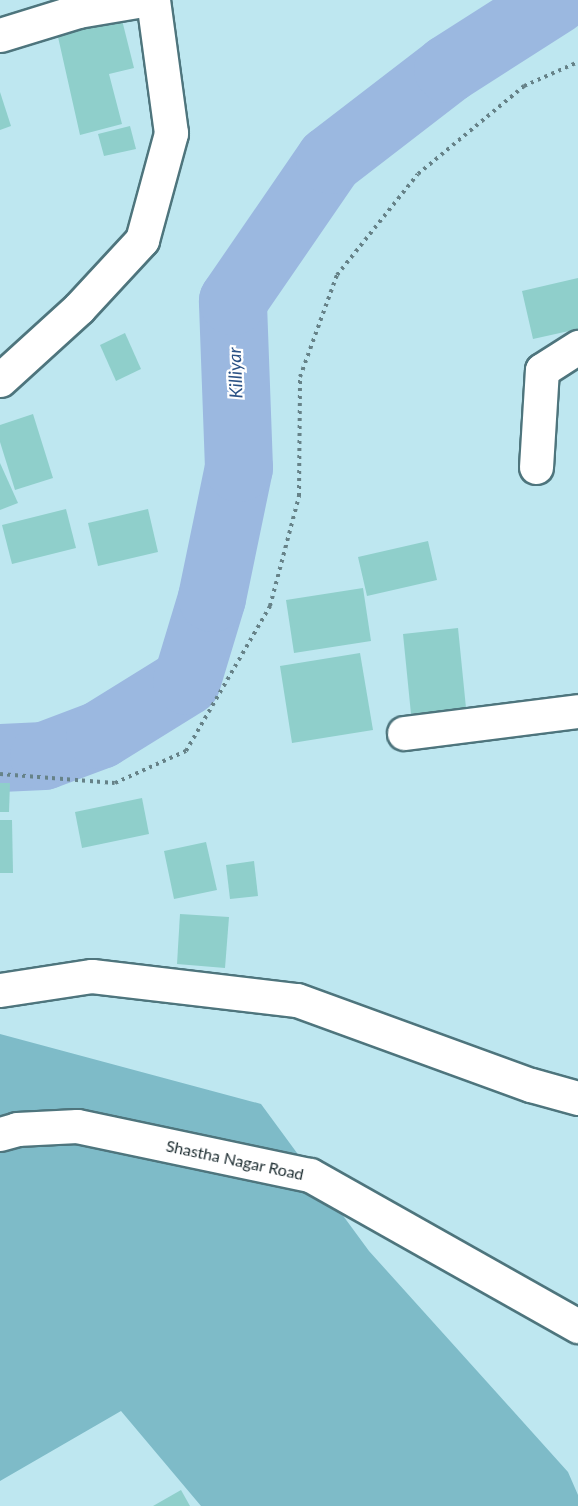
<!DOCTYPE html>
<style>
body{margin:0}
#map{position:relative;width:578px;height:1506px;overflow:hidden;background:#bee7f0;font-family:Lato,sans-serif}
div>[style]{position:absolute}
.forest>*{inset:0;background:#7ebbc8}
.river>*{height:68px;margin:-34px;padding:0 34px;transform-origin:34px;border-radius:34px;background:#9bb8e0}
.building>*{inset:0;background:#8fcfcb}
.path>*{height:4px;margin-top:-2px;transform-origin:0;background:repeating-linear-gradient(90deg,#668288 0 3px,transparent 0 7.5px)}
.roads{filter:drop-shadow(2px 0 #4e757d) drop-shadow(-2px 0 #4e757d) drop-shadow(0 2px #4e757d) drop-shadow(0 -2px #4e757d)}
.street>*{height:33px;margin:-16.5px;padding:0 16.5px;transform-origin:16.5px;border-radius:16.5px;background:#fff}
span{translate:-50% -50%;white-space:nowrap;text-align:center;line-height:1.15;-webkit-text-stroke:4.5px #fff;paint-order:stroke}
.street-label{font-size:16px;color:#1b2b2f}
.water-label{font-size:18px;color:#2b5285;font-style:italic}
</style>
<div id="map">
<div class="forest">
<i style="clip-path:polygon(0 1034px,261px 1104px,369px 1251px,568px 1472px,578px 1495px,578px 1506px,201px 1506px,121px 1411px,0 1481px)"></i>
</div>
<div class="river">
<i style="left:0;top:758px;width:44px;rotate:-2.6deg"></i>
<i style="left:44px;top:756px;width:60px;rotate:-20.6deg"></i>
<i style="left:100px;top:735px;width:102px;rotate:-31.8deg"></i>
<i style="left:187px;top:681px;width:87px;rotate:-73.2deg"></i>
<i style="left:212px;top:598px;width:133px;rotate:-78.3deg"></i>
<i style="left:239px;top:468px;width:167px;rotate:-92.1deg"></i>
<i style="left:233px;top:301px;width:171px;rotate:-55.5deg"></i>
<i style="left:330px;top:160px;width:149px;rotate:-37.6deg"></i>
<i style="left:448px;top:69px;width:128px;rotate:-32.6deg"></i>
</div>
<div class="building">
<i style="clip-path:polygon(120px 12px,134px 68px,109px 74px,122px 124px,80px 135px,56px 28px)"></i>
<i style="clip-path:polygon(0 92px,11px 126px,0 130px)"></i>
<i style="clip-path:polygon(130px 126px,136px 149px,104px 156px,98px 134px)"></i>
<i style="clip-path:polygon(578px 278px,578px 329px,533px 339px,522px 291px)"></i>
<i style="clip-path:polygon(125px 333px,141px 369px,116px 381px,100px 345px)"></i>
<i style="clip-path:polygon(33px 414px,53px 478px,15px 490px,0 442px,0 425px)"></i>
<i style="clip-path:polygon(0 463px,18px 503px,0 510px)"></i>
<i style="clip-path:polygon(66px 509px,76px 548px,12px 564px,2px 525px)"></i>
<i style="clip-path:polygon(148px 509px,158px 552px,98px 566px,88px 523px)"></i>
<i style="clip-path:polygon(428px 541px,437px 580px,367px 596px,358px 557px)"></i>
<i style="clip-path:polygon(363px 588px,371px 641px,294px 653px,286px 600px)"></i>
<i style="clip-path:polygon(458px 628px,466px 708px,411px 714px,403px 634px)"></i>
<i style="clip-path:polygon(360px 653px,373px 730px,292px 743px,280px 666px)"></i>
<i style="clip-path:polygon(0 783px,10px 783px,9px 812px,0 812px)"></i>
<i style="clip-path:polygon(142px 798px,149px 834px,82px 848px,75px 812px)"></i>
<i style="clip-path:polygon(0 820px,12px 820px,13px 873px,0 873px)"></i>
<i style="clip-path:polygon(206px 842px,217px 890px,174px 899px,164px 851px)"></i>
<i style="clip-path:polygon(254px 861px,258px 896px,230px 899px,226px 865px)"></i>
<i style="clip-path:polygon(180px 914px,229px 917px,225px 968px,177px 964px)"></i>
<i style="clip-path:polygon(181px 1490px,190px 1506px,153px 1506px)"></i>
</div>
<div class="path">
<i style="left:0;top:774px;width:115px;rotate:4.5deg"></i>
<i style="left:115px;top:783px;width:78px;rotate:-24.3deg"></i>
<i style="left:186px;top:751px;width:168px;rotate:-59.9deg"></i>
<i style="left:270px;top:606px;width:114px;rotate:-75.2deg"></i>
<i style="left:299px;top:496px;width:119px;rotate:-89.5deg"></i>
<i style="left:300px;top:377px;width:109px;rotate:-70.1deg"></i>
<i style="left:337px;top:275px;width:129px;rotate:-51.3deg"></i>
<i style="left:418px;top:174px;width:138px;rotate:-39.7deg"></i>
<i style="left:524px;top:86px;width:59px;rotate:-24deg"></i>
</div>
<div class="roads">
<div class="street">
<i style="left:0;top:35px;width:82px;rotate:-17.1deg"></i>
<i style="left:78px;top:11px;width:66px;rotate:-9.6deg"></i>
<i style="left:0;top:380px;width:107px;rotate:-42.3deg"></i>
<i style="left:79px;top:308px;width:93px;rotate:-47.2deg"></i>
<i style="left:142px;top:240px;width:111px;rotate:-74.8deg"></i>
<i style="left:171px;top:133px;width:134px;rotate:-97.7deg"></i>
<i style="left:536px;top:467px;width:97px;rotate:-86.5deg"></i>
<i style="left:542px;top:370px;width:43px;rotate:-32.6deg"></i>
<i style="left:404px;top:733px;width:175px;rotate:-7.2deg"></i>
<i style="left:0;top:990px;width:93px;rotate:-8.7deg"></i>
<i style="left:92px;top:976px;width:206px;rotate:6.7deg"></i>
<i style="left:297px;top:1000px;width:249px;rotate:20deg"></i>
<i style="left:531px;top:1085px;width:49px;rotate:15.5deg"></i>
<i style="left:0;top:1134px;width:18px;rotate:-16deg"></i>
<i style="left:17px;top:1129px;width:60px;rotate:-2.9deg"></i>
<i style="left:77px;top:1126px;width:238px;rotate:11.9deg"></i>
<i style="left:310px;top:1175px;width:308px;rotate:29.4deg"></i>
</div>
</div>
<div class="street-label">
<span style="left:235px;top:1160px;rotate:12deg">Shastha Nagar Road</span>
</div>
<div class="water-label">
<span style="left:235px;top:373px;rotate:-92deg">Killiyar</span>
</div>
</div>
